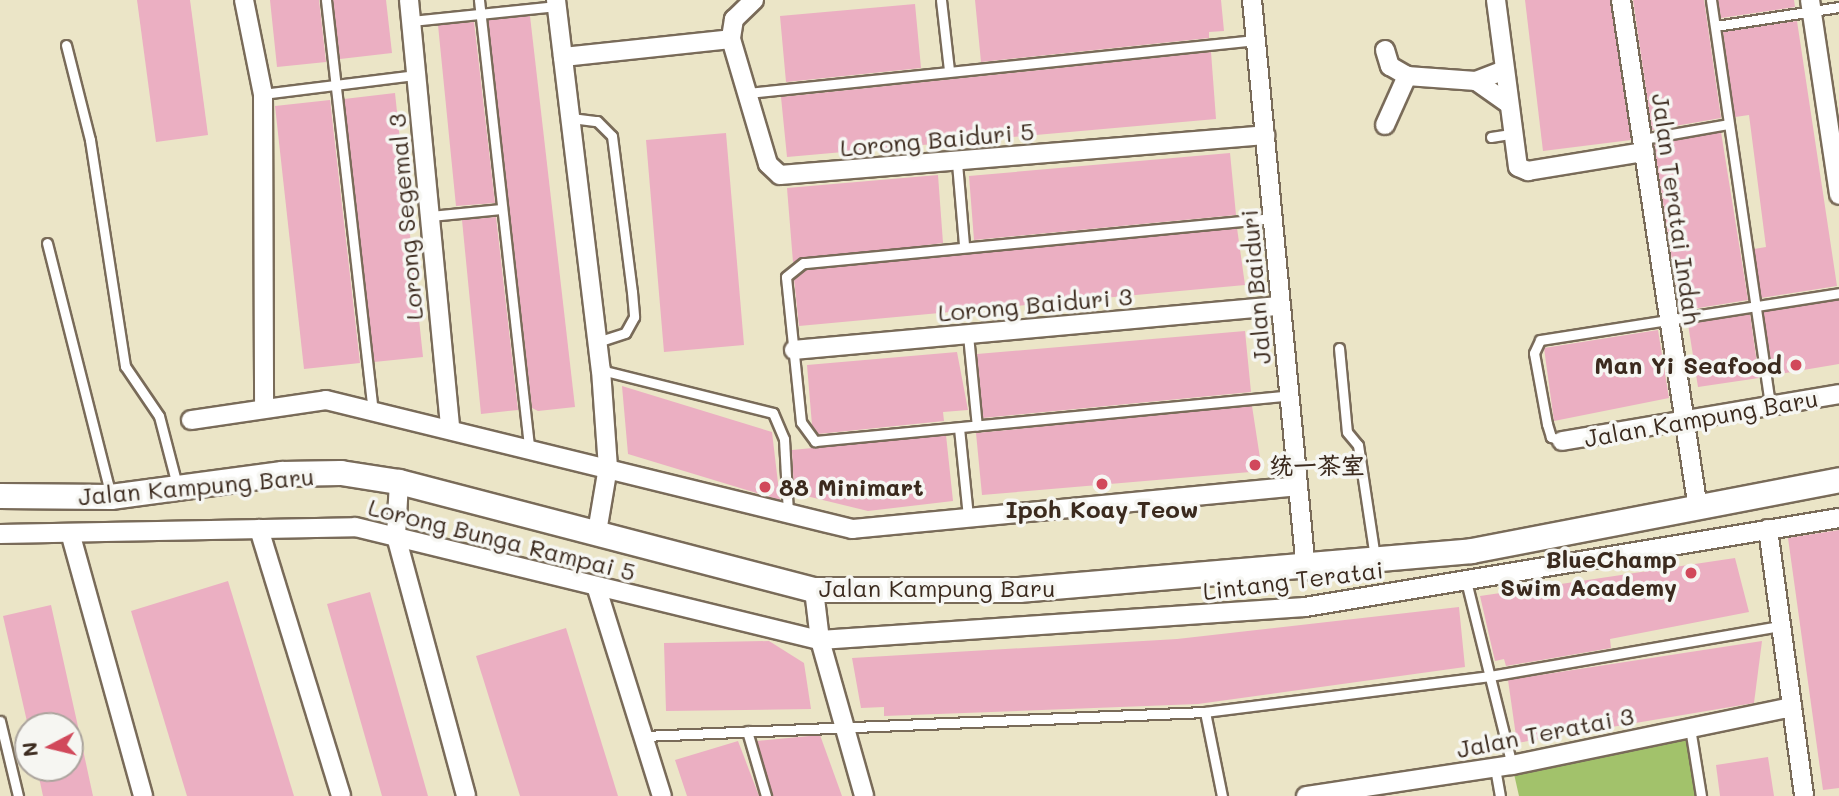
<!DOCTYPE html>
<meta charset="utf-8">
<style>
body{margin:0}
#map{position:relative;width:1839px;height:796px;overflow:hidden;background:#ebe5c7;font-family:Mali,"LXGW WenKai TC",sans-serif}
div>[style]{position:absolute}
.green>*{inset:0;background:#a2c26b}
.building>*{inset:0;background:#ebafc2}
.roads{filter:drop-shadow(2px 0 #796b59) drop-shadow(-2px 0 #796b59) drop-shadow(0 2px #796b59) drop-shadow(0 -2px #796b59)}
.lane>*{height:9px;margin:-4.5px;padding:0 4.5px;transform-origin:4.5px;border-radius:4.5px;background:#fff}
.street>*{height:18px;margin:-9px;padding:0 9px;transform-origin:9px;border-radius:9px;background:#fff}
.secondary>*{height:24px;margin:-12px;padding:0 12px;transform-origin:12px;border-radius:12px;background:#fff}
.dots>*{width:19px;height:19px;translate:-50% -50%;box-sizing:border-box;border:4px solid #f6f6f2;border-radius:50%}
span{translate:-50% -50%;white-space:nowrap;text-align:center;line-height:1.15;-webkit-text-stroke:7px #f6f6f2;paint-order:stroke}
.street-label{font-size:24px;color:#3b2a1e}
.poi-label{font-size:24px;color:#3b2a1e;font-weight:700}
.right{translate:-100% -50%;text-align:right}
.left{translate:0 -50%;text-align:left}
.north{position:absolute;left:14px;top:712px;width:70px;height:70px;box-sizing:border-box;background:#f6f6f2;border:2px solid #aba49d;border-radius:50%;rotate:263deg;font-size:19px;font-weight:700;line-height:28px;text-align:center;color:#3b2a1e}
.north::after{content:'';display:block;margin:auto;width:24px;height:32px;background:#d1495b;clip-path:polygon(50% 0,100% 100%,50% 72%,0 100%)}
</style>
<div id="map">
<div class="green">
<i style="clip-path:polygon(1691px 733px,1701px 796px,1519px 796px,1512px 765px)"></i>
</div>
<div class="building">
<i style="clip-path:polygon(137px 0,190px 0,208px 135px,156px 142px)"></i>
<i style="clip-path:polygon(270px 0,319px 0,326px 62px,277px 67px)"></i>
<i style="clip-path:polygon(333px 0,386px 0,392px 53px,340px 59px)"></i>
<i style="clip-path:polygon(975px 0,1221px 0,1224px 31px,1209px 32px,1209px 38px,981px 62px)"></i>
<i style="clip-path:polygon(1525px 0,1610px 0,1631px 140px,1543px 151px)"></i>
<i style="clip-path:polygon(1633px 0,1704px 0,1721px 118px,1652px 130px)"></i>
<i style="clip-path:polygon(1718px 0,1794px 0,1795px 7px,1721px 18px)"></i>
<i style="clip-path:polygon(915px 4px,921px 68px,786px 82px,780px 16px)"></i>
<i style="clip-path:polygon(530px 16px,575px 407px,538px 411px,532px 408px,488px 20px)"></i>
<i style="clip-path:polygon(1797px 21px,1837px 286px,1761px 298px,1754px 249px,1766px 247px,1749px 115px,1735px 117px,1723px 32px)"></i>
<i style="clip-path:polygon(474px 22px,495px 203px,456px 206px,438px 25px)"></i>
<i style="clip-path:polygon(1211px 52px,1216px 119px,787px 157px,781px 97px)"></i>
<i style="clip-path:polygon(395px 93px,423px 357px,374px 362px,344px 99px)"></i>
<i style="clip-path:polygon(330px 100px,360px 363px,304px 369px,275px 106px)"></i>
<i style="clip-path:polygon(1721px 132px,1748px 300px,1680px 311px,1654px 144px)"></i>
<i style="clip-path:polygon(726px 133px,744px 345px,664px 352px,646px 140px)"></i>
<i style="clip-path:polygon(1230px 153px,1236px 215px,974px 240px,969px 176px)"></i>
<i style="clip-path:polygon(938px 175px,943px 243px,793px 262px,787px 188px)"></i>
<i style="clip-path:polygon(496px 217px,518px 410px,481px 414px,462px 220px)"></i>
<i style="clip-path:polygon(1237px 228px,1245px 285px,799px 326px,794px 279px,806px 270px)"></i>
<i style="clip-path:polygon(1839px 300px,1839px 364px,1773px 375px,1763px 312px)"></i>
<i style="clip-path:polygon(1750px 314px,1759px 378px,1698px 387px,1688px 324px)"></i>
<i style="clip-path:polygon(1658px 330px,1669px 398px,1554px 421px,1544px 348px)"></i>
<i style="clip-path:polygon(1245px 331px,1251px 392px,983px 418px,977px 354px)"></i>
<i style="clip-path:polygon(957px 352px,968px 410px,943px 412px,944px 421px,818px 434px,812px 425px,807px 365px)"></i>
<i style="clip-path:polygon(622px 386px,772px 432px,780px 500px,628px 454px)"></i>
<i style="clip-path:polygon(1252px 406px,1262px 471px,982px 495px,976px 433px)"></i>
<i style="clip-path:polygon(946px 435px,953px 501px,868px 511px,794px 493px,792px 450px)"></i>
<i style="clip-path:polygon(1839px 530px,1839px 788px,1823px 790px,1788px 538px)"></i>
<i style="clip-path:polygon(1735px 558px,1749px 612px,1610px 639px,1611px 648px,1506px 666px,1504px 659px,1495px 661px,1480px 596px)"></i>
<i style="clip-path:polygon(228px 581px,294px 796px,187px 796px,131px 611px)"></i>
<i style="clip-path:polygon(370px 592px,428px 796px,382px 796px,327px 604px)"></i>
<i style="clip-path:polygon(51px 605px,77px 722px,93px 796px,43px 796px,37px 768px,70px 768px,70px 726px,28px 726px,3px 616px)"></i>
<i style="clip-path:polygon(1459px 607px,1465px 667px,1198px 704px,884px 716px,884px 707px,861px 708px,852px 658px,1177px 639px)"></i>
<i style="clip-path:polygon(566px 628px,618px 796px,520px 796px,476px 656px)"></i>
<i style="clip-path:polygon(769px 641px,804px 663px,811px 709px,666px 711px,664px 643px)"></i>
<i style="clip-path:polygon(1762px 641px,1754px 703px,1517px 743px,1508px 680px)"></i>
<i style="clip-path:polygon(820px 735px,842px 796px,773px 796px,757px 741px)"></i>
<i style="clip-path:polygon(738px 741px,759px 796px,687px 796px,675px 760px)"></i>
<i style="clip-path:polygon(1768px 757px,1774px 796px,1720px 796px,1716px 765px)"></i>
</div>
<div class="roads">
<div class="lane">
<i style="left:326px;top:0;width:414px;rotate:83.5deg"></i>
<i style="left:479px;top:0;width:451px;rotate:83.6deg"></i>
<i style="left:941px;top:0;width:70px;rotate:83.5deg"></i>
<i style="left:1711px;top:0;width:410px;rotate:81.7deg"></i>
<i style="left:411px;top:21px;width:147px;rotate:-5.9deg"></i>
<i style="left:1716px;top:26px;width:124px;rotate:-8.8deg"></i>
<i style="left:66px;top:45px;width:98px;rotate:75.8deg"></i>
<i style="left:90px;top:140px;width:229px;rotate:81.2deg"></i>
<i style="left:125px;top:366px;width:60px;rotate:55.8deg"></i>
<i style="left:159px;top:416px;width:71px;rotate:75.4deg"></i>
<i style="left:748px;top:93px;width:511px;rotate:-5.96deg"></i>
<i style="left:263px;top:94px;width:154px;rotate:-7.1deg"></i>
<i style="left:571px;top:118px;width:26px;rotate:7deg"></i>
<i style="left:597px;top:121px;width:21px;rotate:45deg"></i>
<i style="left:612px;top:136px;width:157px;rotate:82.7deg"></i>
<i style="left:632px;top:292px;width:25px;rotate:85deg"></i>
<i style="left:634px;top:317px;width:18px;rotate:119deg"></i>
<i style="left:625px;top:333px;width:28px;rotate:162deg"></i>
<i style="left:1491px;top:137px;width:20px;rotate:-9deg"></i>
<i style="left:1643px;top:139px;width:86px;rotate:-10deg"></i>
<i style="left:957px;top:163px;width:82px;rotate:85.1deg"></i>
<i style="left:430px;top:216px;width:72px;rotate:-5.6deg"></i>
<i style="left:1273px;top:218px;width:472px;rotate:174.5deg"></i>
<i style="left:803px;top:263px;width:22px;rotate:141deg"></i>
<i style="left:786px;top:277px;width:146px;rotate:84.1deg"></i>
<i style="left:801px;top:422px;width:24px;rotate:54deg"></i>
<i style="left:815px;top:441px;width:476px;rotate:-5.5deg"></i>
<i style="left:47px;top:243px;width:261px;rotate:75.8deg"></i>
<i style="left:968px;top:335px;width:91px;rotate:84.4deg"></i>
<i style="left:1339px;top:348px;width:84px;rotate:84.6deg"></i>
<i style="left:1347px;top:432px;width:17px;rotate:50deg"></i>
<i style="left:1358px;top:445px;width:113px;rotate:81.4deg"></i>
<i style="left:601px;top:370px;width:177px;rotate:14deg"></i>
<i style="left:773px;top:413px;width:28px;rotate:67deg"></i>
<i style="left:784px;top:439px;width:73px;rotate:86.9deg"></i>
<i style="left:959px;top:428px;width:89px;rotate:84.2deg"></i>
<i style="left:1562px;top:441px;width:12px;rotate:-160deg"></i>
<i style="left:1551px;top:437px;width:14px;rotate:-107deg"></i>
<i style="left:1547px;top:424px;width:72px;rotate:-100.4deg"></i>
<i style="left:1534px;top:353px;width:14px;rotate:-65deg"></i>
<i style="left:1540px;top:340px;width:303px;rotate:-8.9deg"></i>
<i style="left:1466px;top:581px;width:190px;rotate:76deg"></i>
<i style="left:1205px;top:712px;width:86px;rotate:78.6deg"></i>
<i style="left:0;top:721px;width:77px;rotate:76.5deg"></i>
<i style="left:1690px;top:728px;width:69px;rotate:80.8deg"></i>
<i style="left:747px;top:731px;width:68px;rotate:73.7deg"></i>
<i style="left:644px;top:736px;width:562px;rotate:-2.45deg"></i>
<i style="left:1205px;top:712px;width:287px;rotate:-7.2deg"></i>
<i style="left:1490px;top:676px;width:294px;rotate:-9.8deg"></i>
<i style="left:1495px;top:768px;width:28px;rotate:80deg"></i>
</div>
<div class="street">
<i style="left:244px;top:0;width:96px;rotate:78.6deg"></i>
<i style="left:263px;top:94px;width:312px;rotate:89.8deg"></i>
<i style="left:409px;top:0;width:431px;rotate:84.5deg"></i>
<i style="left:556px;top:0;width:373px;rotate:83.1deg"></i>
<i style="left:601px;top:370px;width:97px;rotate:85.9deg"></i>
<i style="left:608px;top:467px;width:66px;rotate:99.6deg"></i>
<i style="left:754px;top:0;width:28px;rotate:136deg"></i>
<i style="left:734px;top:19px;width:20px;rotate:99deg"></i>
<i style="left:731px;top:39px;width:130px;rotate:73.5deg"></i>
<i style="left:768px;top:164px;width:16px;rotate:43deg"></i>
<i style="left:780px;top:175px;width:487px;rotate:-4.7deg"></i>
<i style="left:1252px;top:0;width:573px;rotate:84.59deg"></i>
<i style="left:1496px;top:0;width:168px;rotate:82.5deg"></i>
<i style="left:1518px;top:167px;width:11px;rotate:22deg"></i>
<i style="left:1528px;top:171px;width:118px;rotate:-9.3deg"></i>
<i style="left:1621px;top:0;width:515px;rotate:81.4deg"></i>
<i style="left:1810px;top:0;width:197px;rotate:81.5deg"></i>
<i style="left:1385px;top:50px;width:17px;rotate:73deg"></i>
<i style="left:1390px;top:66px;width:20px;rotate:30deg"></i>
<i style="left:1407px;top:76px;width:69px;rotate:4.1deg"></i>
<i style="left:1476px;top:81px;width:30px;rotate:-21deg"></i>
<i style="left:563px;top:57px;width:169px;rotate:-6.1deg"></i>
<i style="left:1476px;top:81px;width:39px;rotate:35deg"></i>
<i style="left:1385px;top:125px;width:54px;rotate:-65.8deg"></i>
<i style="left:794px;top:350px;width:489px;rotate:-5.2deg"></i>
<i style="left:191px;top:420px;width:136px;rotate:-8.4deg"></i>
<i style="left:326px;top:400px;width:542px;rotate:13.78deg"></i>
<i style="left:852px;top:529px;width:448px;rotate:-5.5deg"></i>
<i style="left:1562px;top:441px;width:281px;rotate:-9.6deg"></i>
<i style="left:399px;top:482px;width:54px;rotate:93.2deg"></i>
<i style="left:396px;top:536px;width:269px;rotate:74.9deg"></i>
<i style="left:259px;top:529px;width:279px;rotate:72.9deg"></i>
<i style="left:1768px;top:529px;width:269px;rotate:82.3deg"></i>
<i style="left:0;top:534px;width:355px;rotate:-1.1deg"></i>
<i style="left:355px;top:527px;width:479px;rotate:13.7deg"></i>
<i style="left:820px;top:640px;width:486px;rotate:-3.9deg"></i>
<i style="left:1305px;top:607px;width:541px;rotate:-9.46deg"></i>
<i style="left:71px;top:536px;width:270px;rotate:74.5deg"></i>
<i style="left:597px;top:589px;width:217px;rotate:72.6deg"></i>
<i style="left:814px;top:590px;width:50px;rotate:83.2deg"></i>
<i style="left:820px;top:640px;width:162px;rotate:74.2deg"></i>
<i style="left:1306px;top:796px;width:208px;rotate:-8.6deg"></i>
<i style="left:1512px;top:765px;width:286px;rotate:-11.7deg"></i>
</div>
<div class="secondary">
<i style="left:0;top:496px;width:111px;rotate:0.5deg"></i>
<i style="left:111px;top:497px;width:173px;rotate:-7.7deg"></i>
<i style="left:282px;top:474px;width:59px;rotate:-1deg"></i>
<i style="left:341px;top:473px;width:59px;rotate:8.8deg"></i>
<i style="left:399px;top:482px;width:429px;rotate:14.6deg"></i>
<i style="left:814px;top:590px;width:205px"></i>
<i style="left:1019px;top:590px;width:455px;rotate:-4.9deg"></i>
<i style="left:1472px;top:551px;width:374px;rotate:-10.9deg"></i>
</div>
</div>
<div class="dots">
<i style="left:1796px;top:365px;background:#d1495b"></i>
<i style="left:1255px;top:465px;background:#d1495b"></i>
<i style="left:1102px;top:484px;background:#d1495b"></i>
<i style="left:765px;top:487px;background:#d1495b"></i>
<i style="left:1691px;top:573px;background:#d1495b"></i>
</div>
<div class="street-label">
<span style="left:937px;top:139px;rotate:-5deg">Lorong Baiduri 5</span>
<span style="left:1677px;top:209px;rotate:82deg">Jalan Teratai Indah</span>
<span style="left:405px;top:217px;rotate:-95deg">Lorong Segemal 3</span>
<span style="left:1255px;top:287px;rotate:-95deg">Jalan Baiduri</span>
<span style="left:1035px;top:304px;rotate:-5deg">Lorong Baiduri 3</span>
<span style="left:1701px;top:418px;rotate:-10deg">Jalan Kampung Baru</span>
<span style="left:196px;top:486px;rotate:-5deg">Jalan Kampung Baru</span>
<span style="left:502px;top:539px;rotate:14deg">Lorong Bunga Rampai 5</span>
<span style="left:1293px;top:580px;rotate:-7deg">Lintang Teratai</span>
<span style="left:937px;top:588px">Jalan Kampung Baru</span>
<span style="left:1545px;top:732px;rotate:-11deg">Jalan Teratai 3</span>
</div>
<div class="poi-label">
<span class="right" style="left:1782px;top:365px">Man Yi Seafood</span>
<span class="left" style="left:1269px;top:465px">统一茶室</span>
<span class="left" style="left:779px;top:487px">88 Minimart</span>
<span style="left:1102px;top:509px">Ipoh Koay Teow</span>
<span class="right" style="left:1677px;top:573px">BlueChamp<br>Swim Academy</span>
</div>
<div class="north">N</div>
</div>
